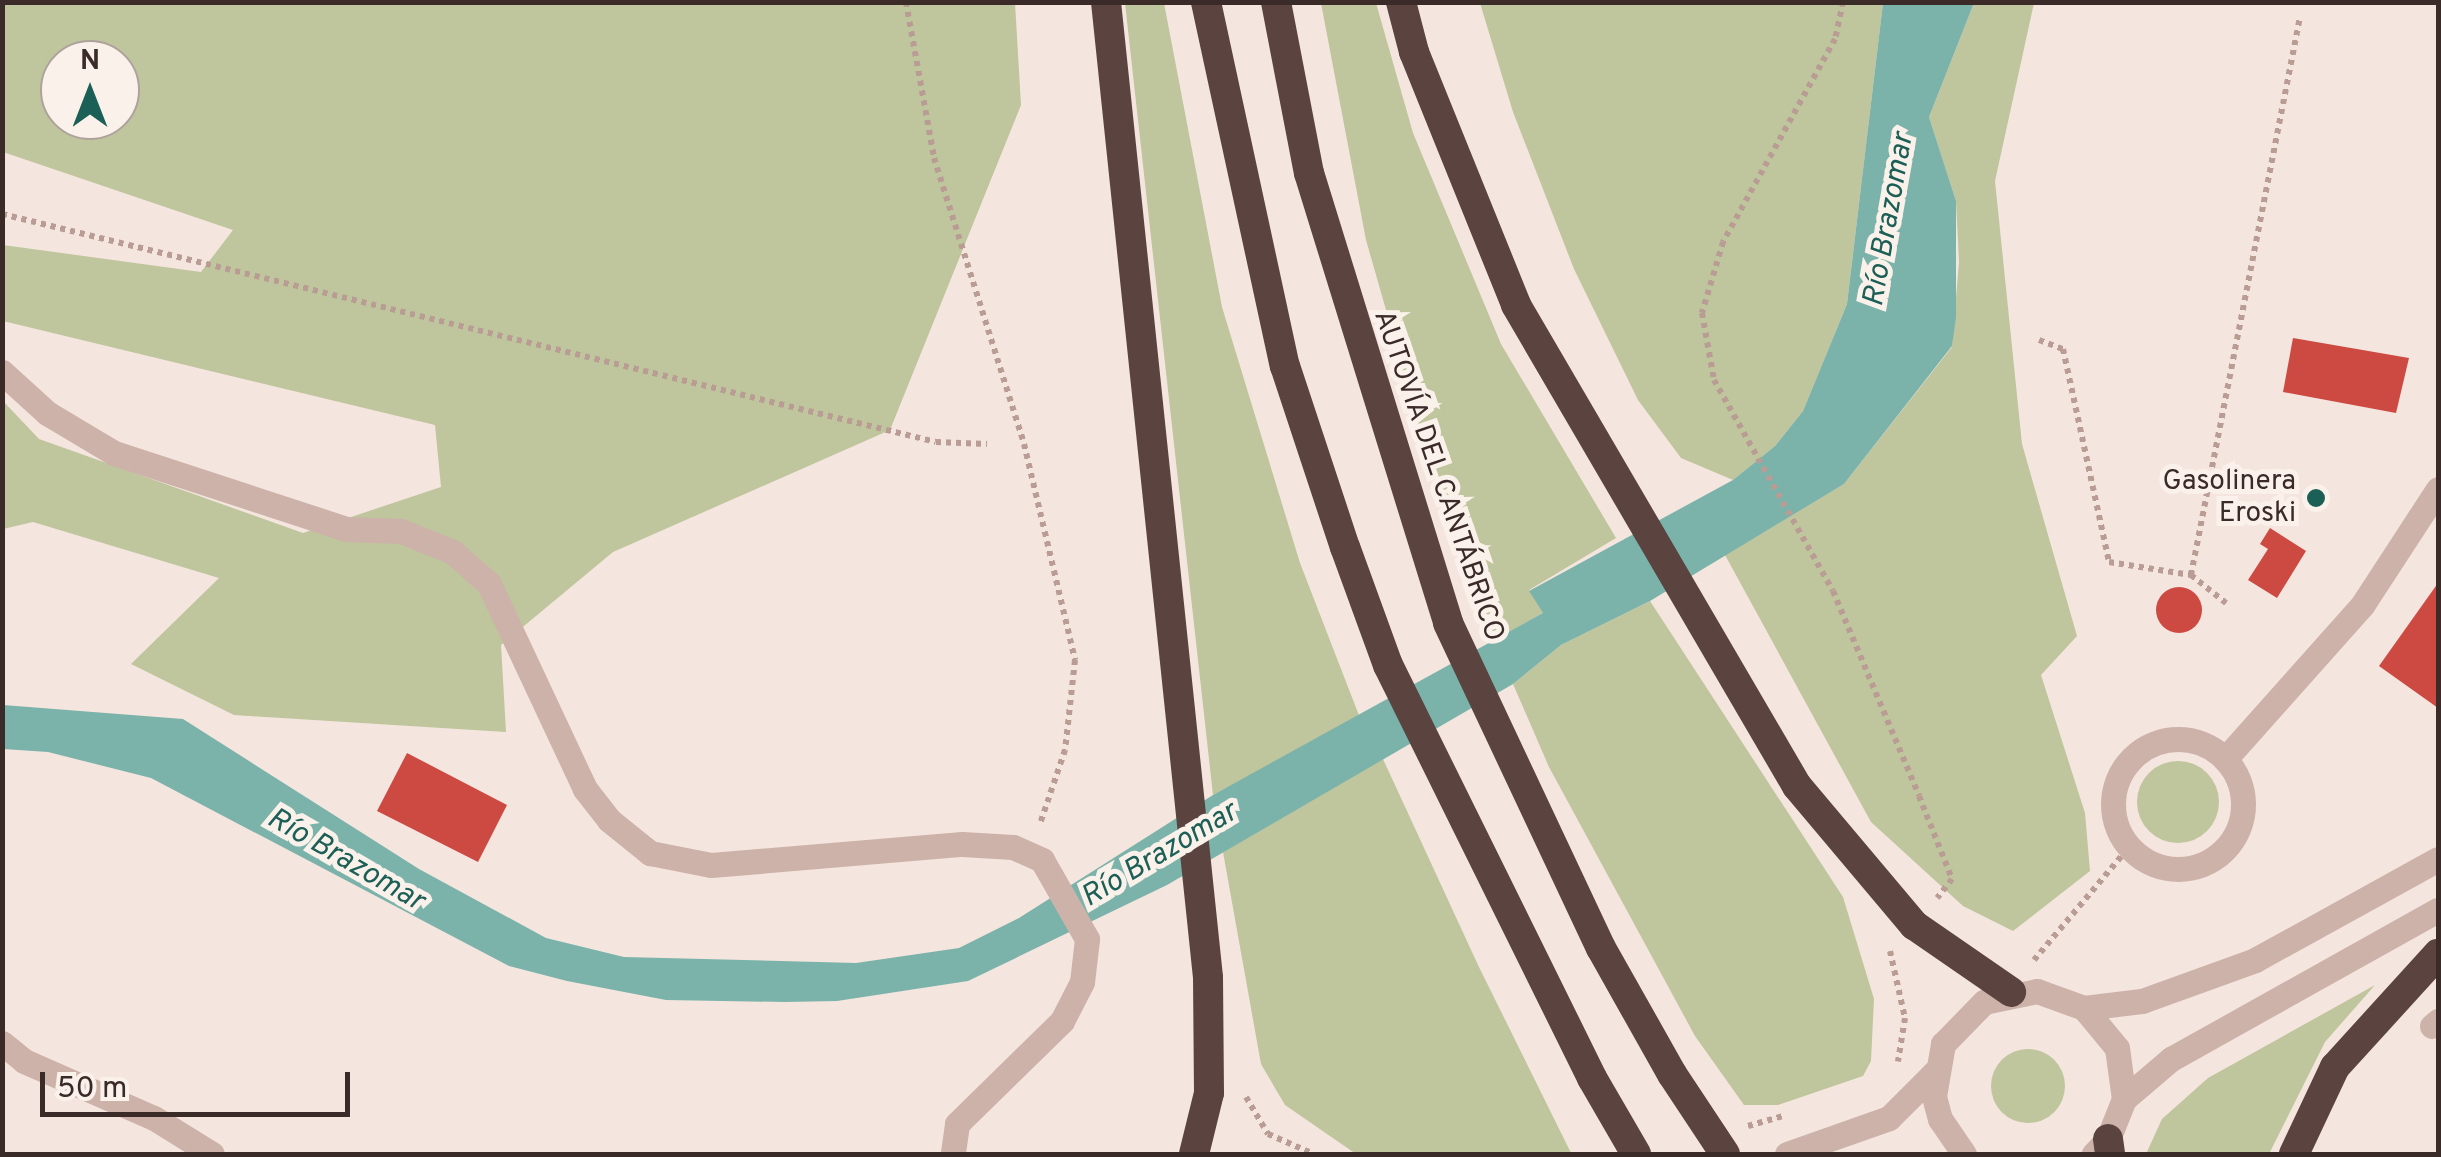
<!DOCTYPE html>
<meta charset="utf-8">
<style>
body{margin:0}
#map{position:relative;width:2441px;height:1157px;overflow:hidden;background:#f4e5de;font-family:Overpass,sans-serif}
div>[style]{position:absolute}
.green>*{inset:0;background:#bfc59c}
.round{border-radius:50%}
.water>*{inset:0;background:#7bb3ab}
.building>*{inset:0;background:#cd4a43}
.path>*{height:6px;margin-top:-3px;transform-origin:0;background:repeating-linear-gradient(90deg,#b99c93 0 5px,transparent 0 10px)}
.minor>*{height:25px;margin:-12.5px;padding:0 12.5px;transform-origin:12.5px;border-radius:12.5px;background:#cdb2a9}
.minor>.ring{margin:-12.5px;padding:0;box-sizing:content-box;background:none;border:25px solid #cdb2a9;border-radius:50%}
.tertiary>*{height:25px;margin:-12.5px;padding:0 12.5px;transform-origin:12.5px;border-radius:12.5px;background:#cdb2a9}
.motorway>*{height:30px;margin:-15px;padding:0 15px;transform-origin:15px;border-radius:15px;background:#5b4340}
.motorway-bridge>*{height:30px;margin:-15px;padding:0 15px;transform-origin:15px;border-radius:15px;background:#5b4340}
.dots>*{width:28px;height:28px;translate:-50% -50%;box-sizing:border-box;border:5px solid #fbf1eb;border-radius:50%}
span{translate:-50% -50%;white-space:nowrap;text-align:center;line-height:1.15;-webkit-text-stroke:10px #fbf1eb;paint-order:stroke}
.street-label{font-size:28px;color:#3a2b29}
.poi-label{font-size:28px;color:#3a2b29}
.right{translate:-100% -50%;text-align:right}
.water-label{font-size:30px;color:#1b5f56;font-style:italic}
.frame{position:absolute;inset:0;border:5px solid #3a2b29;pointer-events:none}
.north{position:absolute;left:40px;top:40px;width:100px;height:100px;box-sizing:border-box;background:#fbf1eb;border:2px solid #aea29d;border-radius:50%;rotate:0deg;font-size:28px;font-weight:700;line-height:40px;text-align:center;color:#3a2b29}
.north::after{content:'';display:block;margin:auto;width:35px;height:45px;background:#1b5f56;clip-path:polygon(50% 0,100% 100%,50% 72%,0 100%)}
.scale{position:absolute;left:40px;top:1072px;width:310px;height:45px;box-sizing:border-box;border:5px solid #3a2b29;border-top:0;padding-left:12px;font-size:30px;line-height:35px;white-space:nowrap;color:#3a2b29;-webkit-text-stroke:8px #fbf1eb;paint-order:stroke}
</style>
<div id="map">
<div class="green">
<i style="clip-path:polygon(evenodd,3px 3px,1015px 3px,1021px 105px,890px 430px,613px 552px,501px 645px,506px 732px,234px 715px,131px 664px,219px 578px,33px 522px,3px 529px,3px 401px,39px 439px,303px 533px,441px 487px,435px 425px,3px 321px,3px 245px,201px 272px,233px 230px,3px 152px,3px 3px,60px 60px,120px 60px,120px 120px,60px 120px,60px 60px)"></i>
<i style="clip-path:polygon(1125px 3px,1164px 3px,1222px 307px,1300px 563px,1360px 718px,1213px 795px)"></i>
<i style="clip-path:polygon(1321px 3px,1376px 3px,1413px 133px,1501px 344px,1616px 538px,1529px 590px,1543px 613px,1496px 640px,1437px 488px,1366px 240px)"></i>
<i style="clip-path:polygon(1480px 3px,1883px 3px,1847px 304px,1803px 411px,1775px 446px,1733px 480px,1681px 458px,1638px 400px,1574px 269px,1513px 112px)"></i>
<i style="clip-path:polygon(1974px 3px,2034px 3px,1995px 181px,2022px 444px,2077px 636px,2041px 675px,2085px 813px,2090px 871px,2013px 931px,1963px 906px,1871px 822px,1725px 555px,1844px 484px,1952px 347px,1959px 262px,1956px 201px,1929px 117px)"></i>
<i style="clip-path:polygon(1650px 601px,1843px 897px,1874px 999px,1871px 1061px,1863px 1076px,1778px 1105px,1744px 1105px,1695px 1036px,1549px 767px,1513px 684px,1561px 645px)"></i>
<i style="clip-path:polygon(1383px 759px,1478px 965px,1571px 1153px,1356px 1154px,1285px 1105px,1261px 1064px,1223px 852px)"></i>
<i class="round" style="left:2137px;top:761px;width:82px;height:82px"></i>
<i style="clip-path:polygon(2375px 985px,2325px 1042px,2269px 1154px,2146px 1154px,2162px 1119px,2208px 1078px)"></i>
<i class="round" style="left:1991px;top:1049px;width:74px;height:74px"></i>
</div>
<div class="water">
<i style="clip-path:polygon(1883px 3px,1974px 3px,1929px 117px,1956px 201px,1956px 317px,1952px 346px,1844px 484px,1650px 601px,1561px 645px,1513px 684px,1167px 885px,968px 981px,837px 1001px,785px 1002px,666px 1000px,567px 981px,509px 966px,151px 778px,48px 752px,3px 749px,3px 705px,183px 719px,419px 869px,546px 938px,624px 957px,856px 963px,959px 948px,1019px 918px,1213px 795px,1543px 613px,1529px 591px,1733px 480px,1775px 446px,1803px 411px,1847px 304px)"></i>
</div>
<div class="building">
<i style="clip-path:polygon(2293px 338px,2409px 358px,2396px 413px,2283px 392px)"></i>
<i style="clip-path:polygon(2270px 528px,2306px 551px,2277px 598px,2248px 580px,2268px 549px,2260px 544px)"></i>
<i style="clip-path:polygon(2438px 583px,2438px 708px,2379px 666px)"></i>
<i class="round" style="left:2156px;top:587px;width:46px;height:46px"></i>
<i style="clip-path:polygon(407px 753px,507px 805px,478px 862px,377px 811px)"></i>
</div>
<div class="path">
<i style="left:906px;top:2px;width:158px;rotate:79.8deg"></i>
<i style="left:934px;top:158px;width:300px;rotate:72.5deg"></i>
<i style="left:1024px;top:444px;width:222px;rotate:76.7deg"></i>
<i style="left:1075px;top:660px;width:91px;rotate:96.3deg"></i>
<i style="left:1065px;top:750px;width:78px;rotate:108.7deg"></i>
<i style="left:1843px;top:2px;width:38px;rotate:102deg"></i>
<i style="left:1835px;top:39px;width:232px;rotate:118.9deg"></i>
<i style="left:1723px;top:242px;width:74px;rotate:106.5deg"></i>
<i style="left:1702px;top:313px;width:68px;rotate:79.8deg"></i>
<i style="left:1714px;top:380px;width:242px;rotate:60.6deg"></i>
<i style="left:1833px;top:591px;width:222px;rotate:67.2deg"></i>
<i style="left:1919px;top:796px;width:89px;rotate:68.3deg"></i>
<i style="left:1952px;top:879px;width:24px;rotate:128deg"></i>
<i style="left:2px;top:214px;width:961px;rotate:13.72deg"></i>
<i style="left:936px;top:442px;width:51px;rotate:2.2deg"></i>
<i style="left:2039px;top:340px;width:26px;rotate:21deg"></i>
<i style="left:2063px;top:349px;width:218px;rotate:77.8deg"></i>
<i style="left:2109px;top:562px;width:83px;rotate:9deg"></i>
<i style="left:2191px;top:575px;width:45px;rotate:38.7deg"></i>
<i style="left:2191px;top:575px;width:569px;rotate:-78.95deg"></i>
<i style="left:1890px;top:951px;width:69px;rotate:77.4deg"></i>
<i style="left:1905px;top:1018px;width:44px;rotate:99.2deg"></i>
<i style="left:2034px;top:960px;width:148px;rotate:-49.9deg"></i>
<i style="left:1246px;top:1097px;width:43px;rotate:59.3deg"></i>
<i style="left:1268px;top:1134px;width:50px;rotate:23.5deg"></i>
<i style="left:1748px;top:1126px;width:37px;rotate:-16deg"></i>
</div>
<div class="minor">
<i style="left:2px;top:372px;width:61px;rotate:42.3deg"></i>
<i style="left:47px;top:413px;width:78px;rotate:30.8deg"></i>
<i style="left:114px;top:453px;width:244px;rotate:18.1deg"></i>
<i style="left:346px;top:529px;width:55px;rotate:2.1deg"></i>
<i style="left:401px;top:531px;width:56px;rotate:22deg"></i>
<i style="left:453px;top:552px;width:48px;rotate:41.6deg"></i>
<i style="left:489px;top:584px;width:226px;rotate:64.9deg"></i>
<i style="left:585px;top:789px;width:39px;rotate:52deg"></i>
<i style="left:609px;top:820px;width:53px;rotate:38.8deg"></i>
<i style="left:650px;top:853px;width:62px;rotate:11.1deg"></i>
<i style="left:711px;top:865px;width:252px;rotate:-4.8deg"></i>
<i style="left:962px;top:844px;width:51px;rotate:3.4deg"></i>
<i style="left:1013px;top:847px;width:32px;rotate:24deg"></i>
<i style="left:1042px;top:860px;width:91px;rotate:60.3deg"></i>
<i style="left:1087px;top:939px;width:43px;rotate:96.6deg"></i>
<i style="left:1082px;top:982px;width:44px;rotate:117.1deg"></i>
<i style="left:1062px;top:1021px;width:147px;rotate:135.6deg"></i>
<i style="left:957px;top:1124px;width:30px;rotate:98deg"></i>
<i class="ring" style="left:2113px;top:739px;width:105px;height:105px"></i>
<i style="left:2226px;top:758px;width:206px;rotate:-48.3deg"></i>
<i style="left:2363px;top:604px;width:137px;rotate:-56.9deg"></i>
<i style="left:2432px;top:1026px;width:8px;rotate:-40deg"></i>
<i style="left:2px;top:1043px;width:28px;rotate:39deg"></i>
<i style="left:24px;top:1061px;width:142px;rotate:23.7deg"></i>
<i style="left:154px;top:1118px;width:68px;rotate:31.8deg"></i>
</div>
<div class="tertiary">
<i style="left:2084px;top:1008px;width:58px;rotate:-6.9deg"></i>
<i style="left:2142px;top:1001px;width:120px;rotate:-19.9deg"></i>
<i style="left:2255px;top:960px;width:209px;rotate:-28.9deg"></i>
<i style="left:2124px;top:1099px;width:62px;rotate:-40.4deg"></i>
<i style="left:2171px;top:1059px;width:306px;rotate:-29.2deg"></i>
<i style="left:1787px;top:1154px;width:108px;rotate:-19.4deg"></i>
<i style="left:1889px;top:1118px;width:65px;rotate:-45deg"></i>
<i style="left:1964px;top:1154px;width:42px;rotate:-124.4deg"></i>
<i style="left:1940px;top:1119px;width:24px;rotate:-105deg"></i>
<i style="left:1934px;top:1096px;width:53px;rotate:-80.2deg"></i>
<i style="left:1943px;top:1044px;width:59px;rotate:-45.7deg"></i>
<i style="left:1984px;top:1002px;width:54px;rotate:-11.7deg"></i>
<i style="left:2037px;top:991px;width:50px;rotate:19.9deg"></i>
<i style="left:2084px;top:1008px;width:52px;rotate:50.5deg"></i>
<i style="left:2117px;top:1048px;width:51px;rotate:82.2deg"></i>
<i style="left:2124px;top:1099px;width:43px;rotate:111.8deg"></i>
<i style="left:2108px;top:1139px;width:21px;rotate:133deg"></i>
</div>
<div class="motorway">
<i style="left:1106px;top:2px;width:981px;rotate:84.03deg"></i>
<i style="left:1208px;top:978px;width:115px;rotate:89.5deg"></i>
<i style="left:1209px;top:1093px;width:63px;rotate:103.8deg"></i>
<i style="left:1206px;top:2px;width:372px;rotate:77.8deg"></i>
<i style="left:1285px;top:366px;width:191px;rotate:71.7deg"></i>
<i style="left:1345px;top:547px;width:126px;rotate:70deg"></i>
<i style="left:1388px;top:665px;width:461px;rotate:63.7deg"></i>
<i style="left:1276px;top:2px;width:174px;rotate:79.1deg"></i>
<i style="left:1309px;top:173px;width:471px;rotate:72.8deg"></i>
<i style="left:1448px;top:623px;width:359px;rotate:64.8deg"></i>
<i style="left:1601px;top:948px;width:145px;rotate:60.6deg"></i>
<i style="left:1401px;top:2px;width:52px;rotate:75.4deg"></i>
<i style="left:1414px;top:52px;width:273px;rotate:68deg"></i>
<i style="left:1516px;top:305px;width:557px;rotate:59.71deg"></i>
<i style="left:1797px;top:786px;width:182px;rotate:49.9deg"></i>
<i style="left:1914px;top:925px;width:118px;rotate:34.6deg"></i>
<i style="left:2108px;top:1139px;width:15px;rotate:82deg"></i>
<i style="left:2294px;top:1154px;width:96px;rotate:-64.8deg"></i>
<i style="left:2335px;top:1067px;width:153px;rotate:-47.7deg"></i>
</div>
<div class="motorway-bridge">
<i style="left:1672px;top:1074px;width:96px;rotate:56.5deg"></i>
<i style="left:1592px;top:1078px;width:88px;rotate:59.9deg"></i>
</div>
<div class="dots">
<i style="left:2316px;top:498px;background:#1b5f56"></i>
</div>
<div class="street-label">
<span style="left:1438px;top:476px;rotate:71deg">AUTOVÍA DEL CANTÁBRICO</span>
</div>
<div class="poi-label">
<span class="right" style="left:2296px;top:498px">Gasolinera<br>Eroski</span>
</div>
<div class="water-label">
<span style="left:1890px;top:220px;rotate:-80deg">Río Brazomar</span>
<span style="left:1160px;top:856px;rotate:-31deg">Río Brazomar</span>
<span style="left:345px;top:861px;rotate:30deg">Río Brazomar</span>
</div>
<div class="frame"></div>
<div class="north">N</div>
<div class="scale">50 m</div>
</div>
